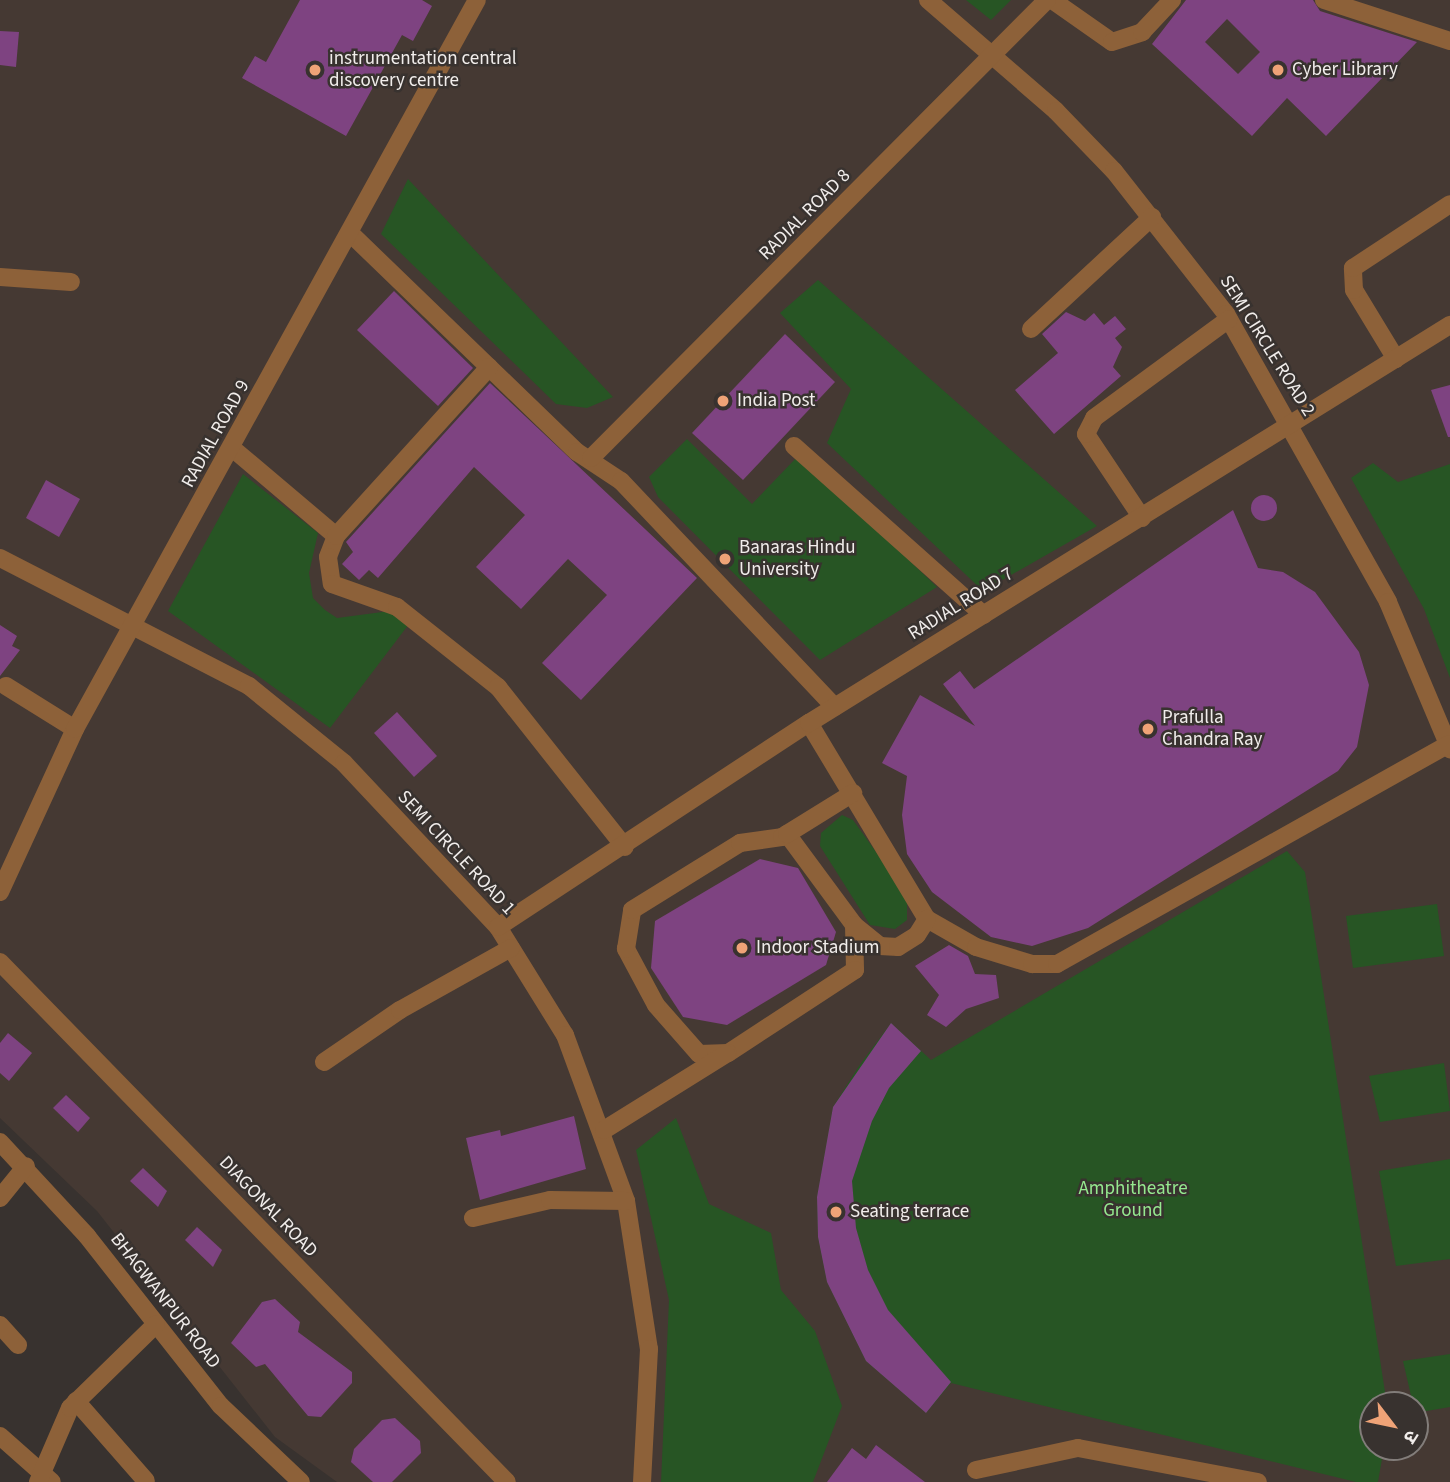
<!DOCTYPE html>
<meta charset="utf-8">
<style>
body{margin:0}
#map{position:relative;width:1450px;height:1482px;overflow:hidden;background:#38322f;font-family:"Source Sans 3","Noto Sans Devanagari",sans-serif}
div>[style]{position:absolute}
.built>*{inset:0;background:#453933}
.green>*{inset:0;background:#275524}
.building>*{inset:0;background:#7e4381}
.round{border-radius:50%}
.minor>*{height:18px;margin:-9px;padding:0 9px;transform-origin:9px;border-radius:9px;background:#8d6139}
.dots>*{width:19px;height:19px;translate:-50% -50%;box-sizing:border-box;border:4px solid #38322f;border-radius:50%}
span{translate:-50% -50%;white-space:nowrap;text-align:center;line-height:1.15;-webkit-text-stroke:5px #38322f;paint-order:stroke}
.poi-label{font-size:19px;color:#f1edeb}
.left{translate:0 -50%;text-align:left}
.street-label{font-size:19px;color:#f1edeb}
.park-label{font-size:19px;color:#95e98f}
.north{position:absolute;left:1359px;top:1391px;width:70px;height:70px;box-sizing:border-box;background:#38322f;border:2px solid #827d7a;border-radius:50%;rotate:122deg;font-size:19px;font-weight:700;line-height:28px;text-align:center;color:#f1edeb}
.north::after{content:'';display:block;margin:auto;width:24px;height:32px;background:#efa377;clip-path:polygon(50% 0,100% 100%,50% 72%,0 100%)}
</style>
<div id="map">
<div class="built">
<i style="clip-path:polygon(evenodd,0 0,1450px 0,1450px 1482px,337px 1482px,275px 1437px,97px 1211px,0 1118px,0 0,1373px 1405px,1415px 1405px,1415px 1447px,1373px 1447px,1373px 1405px)"></i>
</div>
<div class="green">
<i style="clip-path:polygon(966px 0,1011px 0,991px 20px)"></i>
<i style="clip-path:polygon(408px 179px,613px 397px,587px 408px,556px 404px,381px 234px)"></i>
<i style="clip-path:polygon(818px 280px,1097px 526px,983px 591px,827px 443px,851px 389px,780px 313px)"></i>
<i style="clip-path:polygon(687px 439px,752px 504px,799px 455px,937px 587px,820px 660px,658px 497px,649px 477px)"></i>
<i style="clip-path:polygon(1373px 463px,1398px 482px,1450px 464px,1450px 678px,1424px 609px,1351px 478px)"></i>
<i style="clip-path:polygon(243px 474px,318px 533px,309px 573px,313px 598px,325px 610px,337px 618px,390px 611px,409px 624px,330px 728px,168px 611px)"></i>
<i style="clip-path:polygon(842px 815px,853px 820px,907px 895px,907px 920px,895px 929px,870px 925px,820px 846px,821px 833px)"></i>
<i style="clip-path:polygon(1287px 851px,1305px 872px,1387px 1405px,1373px 1405px,1373px 1447px,1384px 1447px,1378px 1482px,1356px 1482px,951px 1383px,926px 1413px,866px 1361px,827px 1282px,818px 1237px,817px 1197px,833px 1107px,859px 1066px,891px 1023px,931px 1060px)"></i>
<i style="clip-path:polygon(1437px 904px,1444px 956px,1353px 968px,1346px 916px)"></i>
<i style="clip-path:polygon(1444px 1063px,1450px 1111px,1380px 1122px,1369px 1076px)"></i>
<i style="clip-path:polygon(676px 1118px,709px 1204px,771px 1233px,781px 1290px,815px 1331px,842px 1406px,813px 1482px,661px 1482px,669px 1300px,636px 1150px)"></i>
<i style="clip-path:polygon(1450px 1159px,1450px 1259px,1396px 1266px,1379px 1171px)"></i>
<i style="clip-path:polygon(1450px 1354px,1450px 1407px,1415px 1413px,1403px 1361px)"></i>
</div>
<div class="building">
<i style="clip-path:polygon(300px 0,422px 0,432px 6px,413px 41px,402px 35px,346px 136px,242px 78px,255px 56px,266px 62px)"></i>
<i style="clip-path:polygon(evenodd,1186px 0,1313px 0,1320px 11px,1417px 42px,1326px 136px,1287px 98px,1252px 136px,1152px 44px,1186px 0,1227px 19px,1260px 52px,1238px 74px,1205px 42px,1227px 19px)"></i>
<i style="clip-path:polygon(0 31px,19px 32px,16px 67px,0 65px)"></i>
<i style="clip-path:polygon(394px 291px,473px 368px,438px 406px,357px 330px)"></i>
<i style="clip-path:polygon(1066px 312px,1085px 321px,1094px 313px,1104px 325px,1115px 316px,1126px 329px,1115px 338px,1122px 347px,1113px 367px,1121px 376px,1054px 434px,1015px 390px,1058px 353px,1042px 334px)"></i>
<i style="clip-path:polygon(785px 334px,835px 382px,743px 480px,692px 433px)"></i>
<i style="clip-path:polygon(490px 383px,697px 578px,581px 700px,542px 663px,607px 595px,568px 559px,521px 609px,476px 567px,525px 515px,474px 467px,378px 578px,369px 570px,359px 580px,342px 564px,353px 552px,346px 542px)"></i>
<i style="clip-path:polygon(1450px 385px,1450px 437px,1448px 437px,1431px 390px)"></i>
<i style="clip-path:polygon(46px 480px,80px 499px,59px 537px,26px 518px)"></i>
<i class="round" style="left:1251px;top:495px;width:26px;height:26px"></i>
<i style="clip-path:polygon(1233px 510px,1258px 568px,1283px 572px,1315px 592px,1359px 652px,1369px 685px,1357px 747px,1338px 771px,1088px 928px,1032px 946px,991px 937px,932px 892px,907px 854px,902px 815px,907px 776px,882px 763px,920px 695px,975px 726px,943px 684px,960px 671px,974px 689px)"></i>
<i style="clip-path:polygon(0 625px,17px 636px,12px 646px,20px 650px,0 676px)"></i>
<i style="clip-path:polygon(397px 712px,437px 756px,414px 777px,374px 733px)"></i>
<i style="clip-path:polygon(760px 859px,798px 868px,836px 932px,826px 965px,727px 1025px,683px 1017px,651px 968px,655px 921px)"></i>
<i style="clip-path:polygon(949px 945px,968px 956px,975px 974px,996px 975px,999px 998px,966px 1009px,946px 1027px,927px 1015px,939px 995px,915px 966px)"></i>
<i style="clip-path:polygon(891px 1023px,921px 1051px,889px 1088px,872px 1121px,852px 1181px,856px 1228px,868px 1270px,888px 1310px,951px 1382px,926px 1413px,866px 1361px,827px 1282px,818px 1237px,817px 1197px,833px 1107px)"></i>
<i style="clip-path:polygon(8px 1033px,32px 1053px,9px 1081px,0 1073px,0 1043px)"></i>
<i style="clip-path:polygon(66px 1095px,90px 1118px,78px 1132px,53px 1108px)"></i>
<i style="clip-path:polygon(574px 1116px,586px 1169px,480px 1200px,466px 1138px,500px 1130px,501px 1136px)"></i>
<i style="clip-path:polygon(143px 1168px,167px 1191px,158px 1207px,130px 1181px)"></i>
<i style="clip-path:polygon(197px 1227px,222px 1250px,213px 1267px,185px 1240px)"></i>
<i style="clip-path:polygon(275px 1299px,300px 1322px,298px 1332px,352px 1372px,352px 1383px,321px 1417px,308px 1416px,265px 1364px,256px 1367px,231px 1343px,262px 1302px)"></i>
<i style="clip-path:polygon(395px 1418px,420px 1441px,421px 1453px,392px 1482px,373px 1482px,351px 1462px,354px 1449px,382px 1420px)"></i>
<i style="clip-path:polygon(876px 1445px,925px 1482px,827px 1482px,852px 1448px,866px 1459px)"></i>
</div>
<div class="minor">
<i style="left:928px;top:0;width:169px;rotate:40.9deg"></i>
<i style="left:1056px;top:111px;width:83px;rotate:46deg"></i>
<i style="left:1114px;top:171px;width:182px;rotate:51.9deg"></i>
<i style="left:1226px;top:314px;width:330px;rotate:60.6deg"></i>
<i style="left:1388px;top:602px;width:160px;rotate:67.1deg"></i>
<i style="left:1052px;top:0;width:73px;rotate:35deg"></i>
<i style="left:1112px;top:42px;width:32px;rotate:-18deg"></i>
<i style="left:1142px;top:32px;width:44px;rotate:-46.8deg"></i>
<i style="left:1324px;top:0;width:133px;rotate:18deg"></i>
<i style="left:350px;top:233px;width:315px;rotate:44deg"></i>
<i style="left:577px;top:452px;width:53px;rotate:33.4deg"></i>
<i style="left:621px;top:481px;width:311px;rotate:46.6deg"></i>
<i style="left:0;top:277px;width:71px;rotate:4deg"></i>
<i style="left:1031px;top:329px;width:165px;rotate:-42.8deg"></i>
<i style="left:1396px;top:359px;width:81px;rotate:-121.3deg"></i>
<i style="left:1354px;top:290px;width:22px;rotate:-93deg"></i>
<i style="left:1353px;top:268px;width:116px;rotate:-33.4deg"></i>
<i style="left:794px;top:446px;width:254px;rotate:41.7deg"></i>
<i style="left:232px;top:448px;width:136px;rotate:40.2deg"></i>
<i style="left:336px;top:536px;width:22px;rotate:111deg"></i>
<i style="left:328px;top:557px;width:27px;rotate:82deg"></i>
<i style="left:332px;top:584px;width:69px;rotate:19.5deg"></i>
<i style="left:397px;top:607px;width:129px;rotate:38.4deg"></i>
<i style="left:498px;top:687px;width:204px;rotate:51.6deg"></i>
<i style="left:591px;top:458px;width:646px;rotate:-45.13deg"></i>
<i style="left:1142px;top:518px;width:101px;rotate:-123.7deg"></i>
<i style="left:1086px;top:434px;width:18px;rotate:-63deg"></i>
<i style="left:1094px;top:418px;width:167px;rotate:-36.3deg"></i>
<i style="left:336px;top:536px;width:228px;rotate:-47.8deg"></i>
<i style="left:0;top:558px;width:280px;rotate:27.2deg"></i>
<i style="left:249px;top:686px;width:122px;rotate:39deg"></i>
<i style="left:344px;top:763px;width:225px;rotate:46.8deg"></i>
<i style="left:498px;top:927px;width:127px;rotate:58.2deg"></i>
<i style="left:565px;top:1035px;width:177px;rotate:69.8deg"></i>
<i style="left:626px;top:1201px;width:150px;rotate:81.2deg"></i>
<i style="left:649px;top:1349px;width:133px;rotate:93deg"></i>
<i style="left:6px;top:686px;width:81px;rotate:31.9deg"></i>
<i style="left:809px;top:723px;width:229px;rotate:59deg"></i>
<i style="left:927px;top:919px;width:56px;rotate:29.7deg"></i>
<i style="left:976px;top:947px;width:59px;rotate:16.9deg"></i>
<i style="left:1032px;top:964px;width:25px"></i>
<i style="left:1057px;top:964px;width:448px;rotate:-29.3deg"></i>
<i style="left:787px;top:834px;width:113px;rotate:53.6deg"></i>
<i style="left:854px;top:925px;width:45px;rotate:88.7deg"></i>
<i style="left:855px;top:970px;width:152px;rotate:146.8deg"></i>
<i style="left:728px;top:1053px;width:29px;rotate:178deg"></i>
<i style="left:699px;top:1054px;width:65px;rotate:-131.3deg"></i>
<i style="left:656px;top:1005px;width:64px;rotate:-118.2deg"></i>
<i style="left:626px;top:949px;width:39px;rotate:-81deg"></i>
<i style="left:632px;top:910px;width:127px;rotate:-31.8deg"></i>
<i style="left:740px;top:843px;width:42px;rotate:-8.1deg"></i>
<i style="left:782px;top:837px;width:6px;rotate:-31deg"></i>
<i style="left:787px;top:834px;width:78px;rotate:-31.8deg"></i>
<i style="left:0;top:892px;width:179px;rotate:-65.3deg"></i>
<i style="left:75px;top:729px;width:832px;rotate:-61.13deg"></i>
<i style="left:854px;top:925px;width:33px;rotate:39deg"></i>
<i style="left:880px;top:946px;width:18px;rotate:3deg"></i>
<i style="left:898px;top:947px;width:22px;rotate:-32deg"></i>
<i style="left:917px;top:935px;width:19px;rotate:-58deg"></i>
<i style="left:498px;top:927px;width:372px;rotate:-33.3deg"></i>
<i style="left:809px;top:723px;width:755px;rotate:-31.84deg"></i>
<i style="left:0;top:962px;width:726px;rotate:45.73deg"></i>
<i style="left:324px;top:1062px;width:92px;rotate:-34.4deg"></i>
<i style="left:400px;top:1010px;width:127px;rotate:-29.2deg"></i>
<i style="left:604px;top:1130px;width:144px;rotate:-31.9deg"></i>
<i style="left:0;top:1142px;width:128px;rotate:47.2deg"></i>
<i style="left:87px;top:1236px;width:216px;rotate:51.8deg"></i>
<i style="left:221px;top:1406px;width:110px;rotate:43.5deg"></i>
<i style="left:0;top:1198px;width:41px;rotate:-50.9deg"></i>
<i style="left:473px;top:1218px;width:79px;rotate:-13.2deg"></i>
<i style="left:550px;top:1200px;width:76px;rotate:0.8deg"></i>
<i style="left:0;top:1325px;width:27px;rotate:48deg"></i>
<i style="left:76px;top:1401px;width:106px;rotate:48.8deg"></i>
<i style="left:0;top:1436px;width:69px;rotate:41.5deg"></i>
<i style="left:976px;top:1470px;width:104px;rotate:-12.2deg"></i>
<i style="left:1078px;top:1448px;width:183px;rotate:10.7deg"></i>
<i style="left:38px;top:1482px;width:81px;rotate:-66.6deg"></i>
<i style="left:70px;top:1408px;width:120px;rotate:-44.3deg"></i>
</div>
<div class="dots">
<i style="left:315px;top:70px;background:#efa377"></i>
<i style="left:1278px;top:70px;background:#efa377"></i>
<i style="left:723px;top:401px;background:#efa377"></i>
<i style="left:725px;top:559px;background:#efa377"></i>
<i style="left:1148px;top:729px;background:#efa377"></i>
<i style="left:742px;top:948px;background:#efa377"></i>
<i style="left:836px;top:1212px;background:#efa377"></i>
</div>
<div class="poi-label">
<span class="left" style="left:329px;top:70px">instrumentation central<br>discovery centre</span>
<span class="left" style="left:1292px;top:70px">Cyber Library</span>
<span class="left" style="left:737px;top:401px">India Post</span>
<span class="left" style="left:739px;top:559px">Banaras Hindu<br>University</span>
<span class="left" style="left:1162px;top:729px">Prafulla<br>Chandra Ray</span>
<span class="left" style="left:756px;top:948px">Indoor Stadium</span>
<span class="left" style="left:850px;top:1212px">Seating terrace</span>
</div>
<div class="street-label">
<span style="left:805px;top:215px;rotate:-45deg">RADIAL ROAD 8</span>
<span style="left:1267px;top:346px;rotate:58deg">SEMI CIRCLE ROAD 2</span>
<span style="left:216px;top:434px;rotate:-61deg">RADIAL ROAD 9</span>
<span style="left:961px;top:604px;rotate:-32deg">RADIAL ROAD 7</span>
<span style="left:456px;top:853px;rotate:47deg">SEMI CIRCLE ROAD 1</span>
<span style="left:268px;top:1207px;rotate:46deg">DIAGONAL ROAD</span>
<span style="left:165px;top:1301px;rotate:52deg">BHAGWANPUR ROAD</span>
</div>
<div class="park-label">
<span style="left:1133px;top:1200px">Amphitheatre<br>Ground</span>
</div>
<div class="north">उ</div>
</div>
